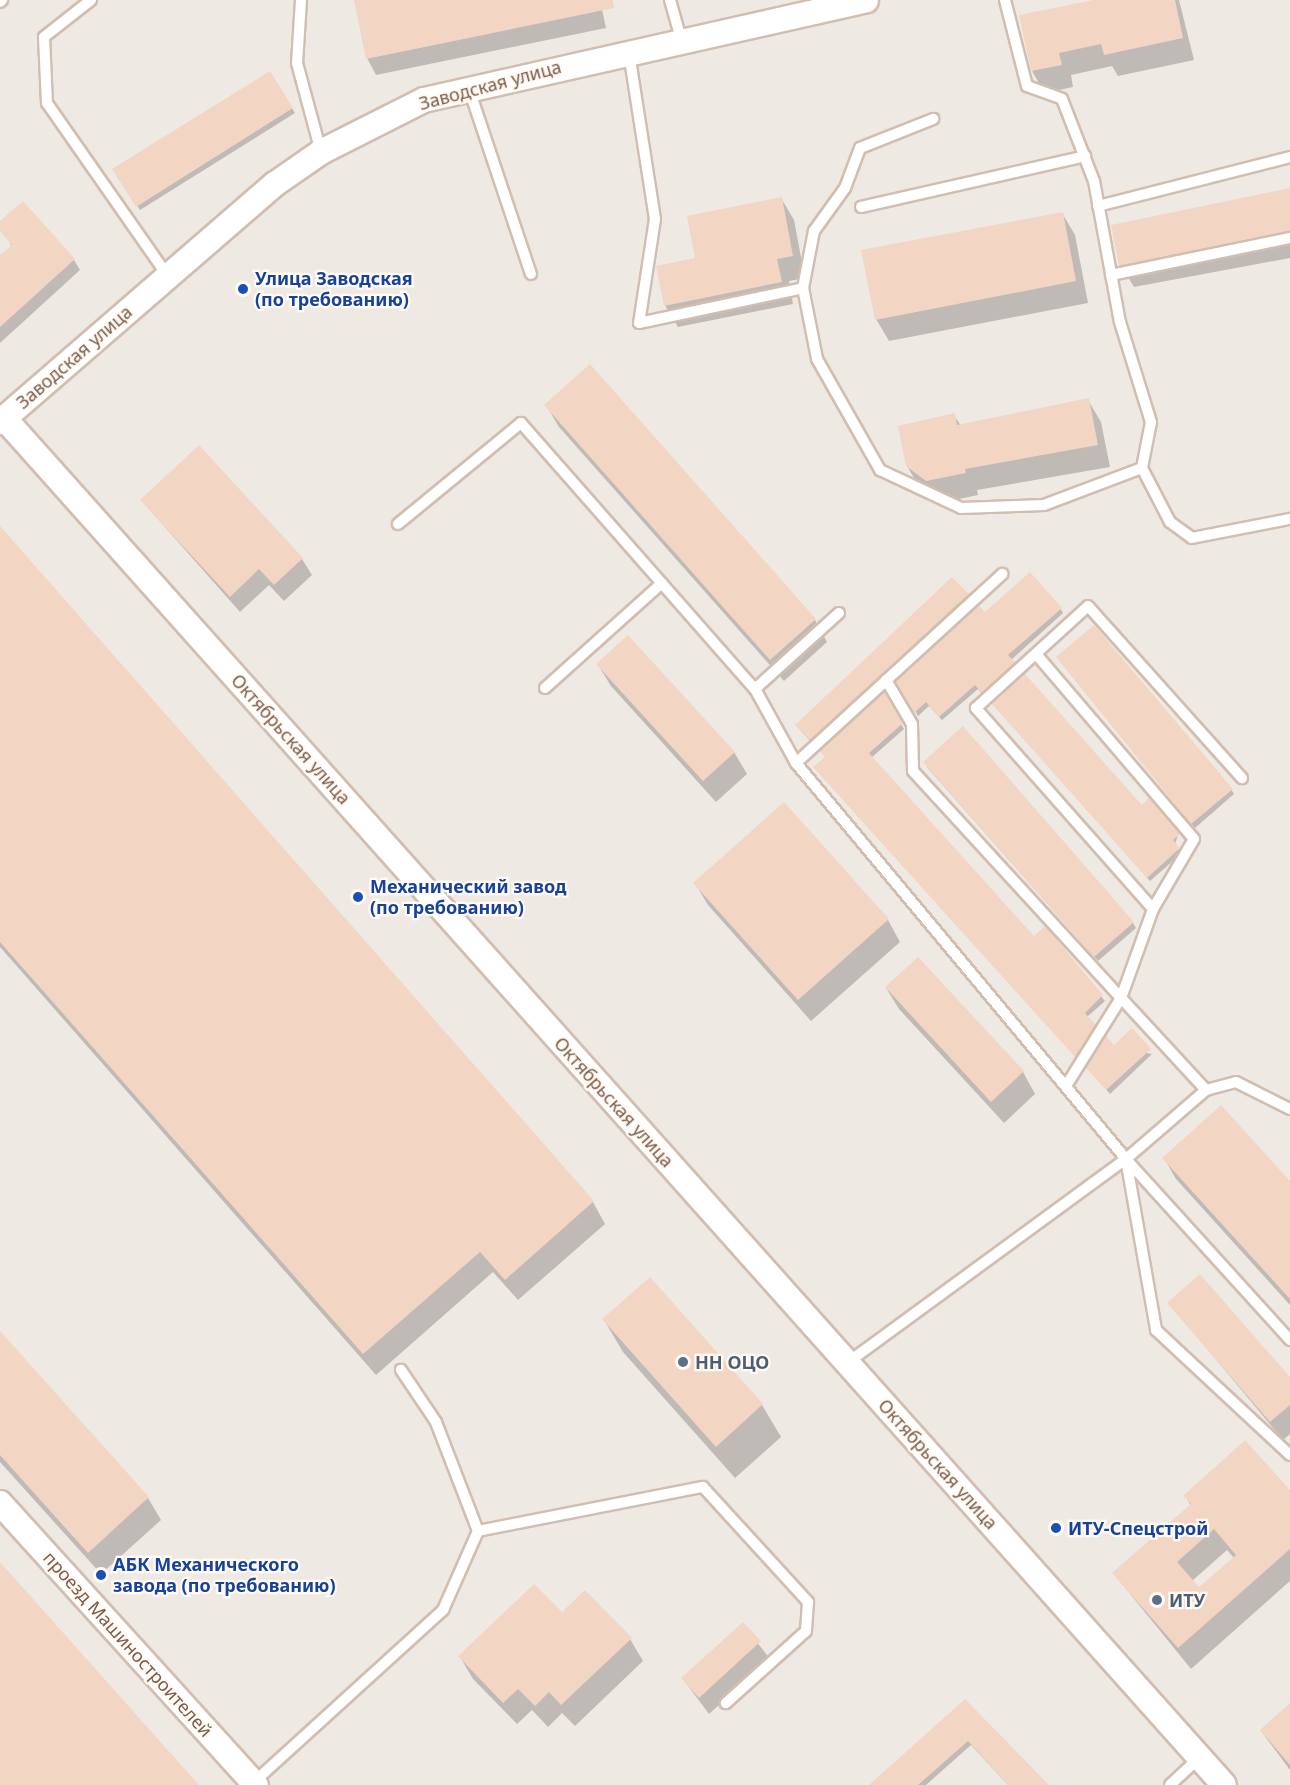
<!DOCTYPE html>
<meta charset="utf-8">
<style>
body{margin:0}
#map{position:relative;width:1290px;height:1785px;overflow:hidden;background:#fdf6ec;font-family:"Noto Sans",sans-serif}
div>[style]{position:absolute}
.industrial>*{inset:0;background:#efe9e4}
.shadow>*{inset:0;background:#0003}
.building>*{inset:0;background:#f3d5c3}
.roads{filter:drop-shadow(2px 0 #d1beb0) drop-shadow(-2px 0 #d1beb0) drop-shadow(0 2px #d1beb0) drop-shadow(0 -2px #d1beb0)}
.service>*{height:10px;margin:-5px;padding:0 5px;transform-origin:5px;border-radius:5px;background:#fff}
.tertiary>*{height:24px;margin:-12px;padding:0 12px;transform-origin:12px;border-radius:12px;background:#fff}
.dots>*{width:16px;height:16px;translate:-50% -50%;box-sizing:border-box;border:3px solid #fffaf3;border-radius:50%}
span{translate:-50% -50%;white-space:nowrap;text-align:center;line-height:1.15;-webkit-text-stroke:4.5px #fffaf3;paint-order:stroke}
.street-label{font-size:18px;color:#7a5c4d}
.transit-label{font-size:18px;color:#164399;font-weight:700}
.left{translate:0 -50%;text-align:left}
.service-label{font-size:18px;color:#4e5e75;font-weight:700}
</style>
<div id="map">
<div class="industrial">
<i style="clip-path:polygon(0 0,1290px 0,1290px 1785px,0 1785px)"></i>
</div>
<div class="shadow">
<i style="clip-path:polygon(355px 0,600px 0,606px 28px,376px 75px,367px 58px)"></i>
<i style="clip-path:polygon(1100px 0,1179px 0,1194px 60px,1118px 76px,1112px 66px,1071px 75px,1073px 87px,1045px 93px,1032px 71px)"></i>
<i style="clip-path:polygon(270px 73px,295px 113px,140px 210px,114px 170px)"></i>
<i style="clip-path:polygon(1290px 189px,1290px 258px,1134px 287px,1121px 265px)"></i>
<i style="clip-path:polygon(781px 198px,794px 220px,805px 278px,789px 281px,793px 304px,678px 327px,665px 305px,697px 259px)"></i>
<i style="clip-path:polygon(1062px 213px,1075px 235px,1088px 303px,889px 341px,876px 319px)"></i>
<i style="clip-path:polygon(0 223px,74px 260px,80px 270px,0 343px,0 257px,12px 247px)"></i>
<i style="clip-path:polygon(1088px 400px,1101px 422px,1110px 467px,977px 490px,978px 495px,940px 503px,920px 488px,907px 466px,954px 415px,961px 426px)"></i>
<i style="clip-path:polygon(546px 405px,815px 620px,827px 642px,784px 681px,559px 427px)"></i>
<i style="clip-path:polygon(142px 501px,302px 559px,312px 575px,284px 601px,269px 585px,240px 612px)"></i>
<i style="clip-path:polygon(0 528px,593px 1202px,605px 1224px,518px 1300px,493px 1272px,376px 1375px,0 947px)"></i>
<i style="clip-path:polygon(967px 595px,970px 600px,813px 744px,800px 730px,797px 725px)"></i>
<i style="clip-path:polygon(1060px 608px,1063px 613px,1011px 660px,1016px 668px,985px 697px,978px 689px,942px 720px,929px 706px,918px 716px,898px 682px,985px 615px)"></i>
<i style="clip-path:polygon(1061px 662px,1231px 789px,1234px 794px,1195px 828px)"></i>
<i style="clip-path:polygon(598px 665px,734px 752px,747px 774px,716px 802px,611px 686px)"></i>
<i style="clip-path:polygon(884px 694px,904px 729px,871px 758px,1034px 938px,1045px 928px,1105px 1001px,1087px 1017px,1097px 1030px,1079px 1060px,815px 768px,826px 758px,822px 752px)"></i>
<i style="clip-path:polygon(994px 704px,1178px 835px,1175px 844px,1182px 853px,1150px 881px)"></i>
<i style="clip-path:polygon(963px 728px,1133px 923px,1136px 928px,1098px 961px,927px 767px)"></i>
<i style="clip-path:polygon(695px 883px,888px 920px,900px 942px,811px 1021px,708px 905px)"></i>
<i style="clip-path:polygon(886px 988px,1023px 1072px,1035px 1094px,1004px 1123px,899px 1009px)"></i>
<i style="clip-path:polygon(1114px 1047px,1152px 1054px,1110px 1094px,1088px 1068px)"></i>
<i style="clip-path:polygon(1164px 1158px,1290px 1183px,1290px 1305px,1176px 1179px)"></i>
<i style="clip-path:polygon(650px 1279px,762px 1405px,781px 1437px,735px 1478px,623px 1352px,604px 1320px)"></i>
<i style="clip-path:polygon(1169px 1303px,1290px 1379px,1290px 1434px,1283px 1440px)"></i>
<i style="clip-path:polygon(0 1334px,148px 1498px,161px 1520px,101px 1574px,0 1462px)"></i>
<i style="clip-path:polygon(evenodd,1290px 1492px,1290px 1581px,1191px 1669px,1114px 1574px,1191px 1506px,1185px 1496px,1290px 1492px,1227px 1550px,1234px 1558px,1199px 1589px,1192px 1581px,1227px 1550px)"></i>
<i style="clip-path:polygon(562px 1614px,630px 1639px,643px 1661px,575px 1726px,562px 1713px,548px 1727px,532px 1710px,517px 1724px,473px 1679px,460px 1657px)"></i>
<i style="clip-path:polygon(743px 1624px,770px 1659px,709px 1714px,683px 1679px)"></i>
<i style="clip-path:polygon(965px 1701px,1046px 1785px,1008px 1785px,971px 1745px,926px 1785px,871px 1785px)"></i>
<i style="clip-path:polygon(1290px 1705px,1290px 1770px,1261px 1731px)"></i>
</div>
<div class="building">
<i style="clip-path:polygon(354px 0,613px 0,614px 8px,366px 59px)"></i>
<i style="clip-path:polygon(1093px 0,1175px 0,1183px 38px,1104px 55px,1101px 44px,1059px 53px,1062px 65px,1031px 71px,1019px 15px)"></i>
<i style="clip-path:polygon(270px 71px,293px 108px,136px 207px,112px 169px)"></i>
<i style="clip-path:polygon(1290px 188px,1290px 231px,1119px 266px,1111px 225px)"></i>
<i style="clip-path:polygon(782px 197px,793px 256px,777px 259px,782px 282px,664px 306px,656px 266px,695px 258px,687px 216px)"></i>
<i style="clip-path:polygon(23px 201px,75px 259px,0 327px,0 255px,12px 245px,0 231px,0 221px)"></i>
<i style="clip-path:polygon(1063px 212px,1076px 281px,875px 320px,861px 250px)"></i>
<i style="clip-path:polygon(590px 364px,816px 619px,770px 660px,544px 405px)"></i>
<i style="clip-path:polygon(1089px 398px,1098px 445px,965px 469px,966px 473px,926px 481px,906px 466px,898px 426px,955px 413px,957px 425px)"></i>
<i style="clip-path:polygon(199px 445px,303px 558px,274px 585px,259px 569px,230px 597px,140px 500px)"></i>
<i style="clip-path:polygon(0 526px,594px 1201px,505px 1280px,480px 1252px,363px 1354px,0 942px)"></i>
<i style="clip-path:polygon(1030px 572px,1062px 608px,1008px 655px,1015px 662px,982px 693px,975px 685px,939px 717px,926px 702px,914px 713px,896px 682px,979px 605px,985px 612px)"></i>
<i style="clip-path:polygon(952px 577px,969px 594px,810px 740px,795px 725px)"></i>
<i style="clip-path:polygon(1094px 625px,1233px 789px,1191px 824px,1056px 657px)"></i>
<i style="clip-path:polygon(628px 635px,735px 752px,703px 781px,596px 664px)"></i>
<i style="clip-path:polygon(1025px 674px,1142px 805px,1149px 798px,1180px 834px,1173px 840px,1180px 848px,1147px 878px,992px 704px)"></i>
<i style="clip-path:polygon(884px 692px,903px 723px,869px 753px,1034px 936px,1045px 926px,1103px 995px,1085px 1013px,1096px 1025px,1075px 1057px,813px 767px,825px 757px,820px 751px)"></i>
<i style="clip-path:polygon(963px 726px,1134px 922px,1094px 957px,923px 762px)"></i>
<i style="clip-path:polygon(784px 802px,889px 919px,798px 1000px,693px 883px)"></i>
<i style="clip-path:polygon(918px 957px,1024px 1071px,991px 1102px,885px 987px)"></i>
<i style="clip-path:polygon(1132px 1028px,1151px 1049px,1106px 1090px,1086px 1068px,1106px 1036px,1114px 1045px)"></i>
<i style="clip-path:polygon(1221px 1105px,1290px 1181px,1290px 1299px,1162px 1158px)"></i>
<i style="clip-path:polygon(1200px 1274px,1290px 1377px,1290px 1405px,1270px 1422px,1167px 1303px)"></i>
<i style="clip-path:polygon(650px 1277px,763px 1404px,716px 1447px,602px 1319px)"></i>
<i style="clip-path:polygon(0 1331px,149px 1497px,88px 1553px,0 1455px)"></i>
<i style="clip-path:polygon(evenodd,1245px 1440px,1290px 1490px,1290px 1549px,1178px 1648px,1112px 1573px,1191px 1504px,1183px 1496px,1245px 1440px,1214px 1529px,1236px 1555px,1199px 1587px,1177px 1562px,1214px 1529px)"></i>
<i style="clip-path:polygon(0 1562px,199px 1785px,0 1785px)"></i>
<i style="clip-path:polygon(534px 1584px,562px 1612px,585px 1590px,632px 1638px,561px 1705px,549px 1692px,535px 1706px,518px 1689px,503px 1703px,458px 1656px)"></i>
<i style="clip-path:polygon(743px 1622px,761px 1641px,699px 1698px,681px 1678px)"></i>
<i style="clip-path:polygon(965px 1699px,1049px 1785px,1008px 1785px,968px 1741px,918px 1785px,869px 1785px)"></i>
<i style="clip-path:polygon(1290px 1703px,1290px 1765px,1260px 1730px)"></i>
</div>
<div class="roads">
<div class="service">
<i style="left:91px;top:0;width:60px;rotate:141.8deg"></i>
<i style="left:44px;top:37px;width:66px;rotate:87.4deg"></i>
<i style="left:47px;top:103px;width:210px;rotate:55.1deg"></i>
<i style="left:301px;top:0;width:63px;rotate:93.6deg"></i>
<i style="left:297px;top:63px;width:92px;rotate:74.9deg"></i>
<i style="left:670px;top:0;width:41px;rotate:74.2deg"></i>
<i style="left:1005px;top:0;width:89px;rotate:75.7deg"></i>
<i style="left:1027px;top:86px;width:37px;rotate:20deg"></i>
<i style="left:1062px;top:99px;width:88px;rotate:68.7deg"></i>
<i style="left:1094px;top:181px;width:143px;rotate:79.6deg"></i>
<i style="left:1120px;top:322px;width:105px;rotate:72.8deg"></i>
<i style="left:1151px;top:422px;width:47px;rotate:101.1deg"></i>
<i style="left:1142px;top:468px;width:61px;rotate:62.6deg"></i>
<i style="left:1170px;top:522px;width:27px;rotate:36deg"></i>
<i style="left:1192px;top:538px;width:100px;rotate:-11deg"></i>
<i style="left:0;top:2px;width:3px;rotate:-45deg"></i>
<i style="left:629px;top:53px;width:168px;rotate:81.1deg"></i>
<i style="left:655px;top:219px;width:105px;rotate:98.7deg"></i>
<i style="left:639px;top:323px;width:168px;rotate:-12deg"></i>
<i style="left:803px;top:288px;width:58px;rotate:-79.1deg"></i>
<i style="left:814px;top:231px;width:53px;rotate:-54.2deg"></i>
<i style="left:845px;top:188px;width:43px;rotate:-69.4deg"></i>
<i style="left:860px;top:148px;width:79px;rotate:-21.7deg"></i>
<i style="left:469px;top:89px;width:195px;rotate:71.5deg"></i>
<i style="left:1098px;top:206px;width:198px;rotate:-14.3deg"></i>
<i style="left:861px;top:207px;width:230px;rotate:-12.8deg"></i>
<i style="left:1111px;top:275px;width:183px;rotate:-11.7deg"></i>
<i style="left:803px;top:288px;width:72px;rotate:78.8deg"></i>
<i style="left:817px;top:359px;width:128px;rotate:60.4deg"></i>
<i style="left:880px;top:470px;width:89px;rotate:25.1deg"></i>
<i style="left:961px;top:508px;width:83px;rotate:-2.1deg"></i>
<i style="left:1044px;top:505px;width:105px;rotate:-20.7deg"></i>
<i style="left:398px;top:524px;width:159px;rotate:-39.4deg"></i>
<i style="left:521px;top:423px;width:354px;rotate:48.7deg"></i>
<i style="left:839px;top:613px;width:113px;rotate:137.9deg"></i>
<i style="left:755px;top:689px;width:85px;rotate:61deg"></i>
<i style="left:796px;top:763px;width:515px;rotate:50.19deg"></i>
<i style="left:1036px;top:654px;width:243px;rotate:49.5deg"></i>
<i style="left:1194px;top:839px;width:81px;rotate:120.4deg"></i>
<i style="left:886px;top:680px;width:51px;rotate:59.4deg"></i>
<i style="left:912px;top:724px;width:47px;rotate:88.8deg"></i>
<i style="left:913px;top:771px;width:308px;rotate:47.5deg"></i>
<i style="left:1121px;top:998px;width:104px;rotate:122deg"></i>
<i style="left:545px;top:688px;width:157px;rotate:-41.9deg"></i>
<i style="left:796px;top:763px;width:280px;rotate:-42.5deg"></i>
<i style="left:1206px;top:1090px;width:125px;rotate:-132.7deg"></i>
<i style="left:1121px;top:998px;width:95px;rotate:-70.2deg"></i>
<i style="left:1153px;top:909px;width:268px;rotate:-131.4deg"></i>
<i style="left:976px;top:708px;width:151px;rotate:-42.3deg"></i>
<i style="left:1088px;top:606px;width:231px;rotate:48.2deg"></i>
<i style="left:1290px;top:1340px;width:244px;rotate:-132.2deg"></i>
<i style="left:1126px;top:1159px;width:174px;rotate:80deg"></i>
<i style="left:1156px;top:1330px;width:183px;rotate:43deg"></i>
<i style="left:847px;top:1363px;width:346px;rotate:-36.2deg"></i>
<i style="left:1126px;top:1159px;width:106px;rotate:-40.8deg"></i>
<i style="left:1206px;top:1090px;width:31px;rotate:-15deg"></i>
<i style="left:1236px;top:1082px;width:60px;rotate:26.6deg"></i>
<i style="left:478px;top:1531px;width:229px;rotate:-11.1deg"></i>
<i style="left:703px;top:1487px;width:156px;rotate:47.6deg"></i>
<i style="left:808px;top:1602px;width:29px;rotate:94deg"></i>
<i style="left:806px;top:1631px;width:108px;rotate:138deg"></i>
<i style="left:254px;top:1782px;width:256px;rotate:-42.3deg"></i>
<i style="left:443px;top:1610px;width:86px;rotate:-66.1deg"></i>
<i style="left:478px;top:1531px;width:117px;rotate:-111.1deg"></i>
<i style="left:436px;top:1422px;width:63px;rotate:-123.9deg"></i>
<i style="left:1170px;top:1785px;width:40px;rotate:-43deg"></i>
</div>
<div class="tertiary">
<i style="left:4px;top:418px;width:1832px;rotate:48.25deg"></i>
<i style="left:0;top:422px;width:364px;rotate:-40.9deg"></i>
<i style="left:275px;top:184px;width:56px;rotate:-34.8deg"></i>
<i style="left:321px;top:152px;width:115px;rotate:-26.8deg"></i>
<i style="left:424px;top:100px;width:453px;rotate:-12.7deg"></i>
<i style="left:0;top:1503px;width:381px;rotate:47.8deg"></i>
</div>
</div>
<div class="dots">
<i style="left:243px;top:289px;background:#1a4fb4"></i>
<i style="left:358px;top:897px;background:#1a4fb4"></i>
<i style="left:683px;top:1362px;background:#5c6f8a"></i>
<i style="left:1056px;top:1528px;background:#1a4fb4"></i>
<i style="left:101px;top:1575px;background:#1a4fb4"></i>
<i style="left:1157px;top:1600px;background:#5c6f8a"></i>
</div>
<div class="street-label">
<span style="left:490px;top:85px;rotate:-15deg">Заводская улица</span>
<span style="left:74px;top:357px;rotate:-41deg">Заводская улица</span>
<span style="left:291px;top:739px;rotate:48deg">Октябрьская улица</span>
<span style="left:614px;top:1102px;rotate:48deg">Октябрьская улица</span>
<span style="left:938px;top:1464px;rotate:48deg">Октябрьская улица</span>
<span style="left:128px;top:1644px;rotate:48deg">проезд Машиностроителей</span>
</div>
<div class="transit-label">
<span class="left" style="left:255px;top:289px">Улица Заводская<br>(по требованию)</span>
<span class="left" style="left:370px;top:897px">Механический завод<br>(по требованию)</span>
<span class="left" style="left:1068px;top:1528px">ИТУ-Спецстрой</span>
<span class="left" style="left:113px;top:1575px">АБК Механического<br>завода (по требованию)</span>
</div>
<div class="service-label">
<span class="left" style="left:695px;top:1362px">НН ОЦО</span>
<span class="left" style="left:1169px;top:1600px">ИТУ</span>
</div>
</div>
